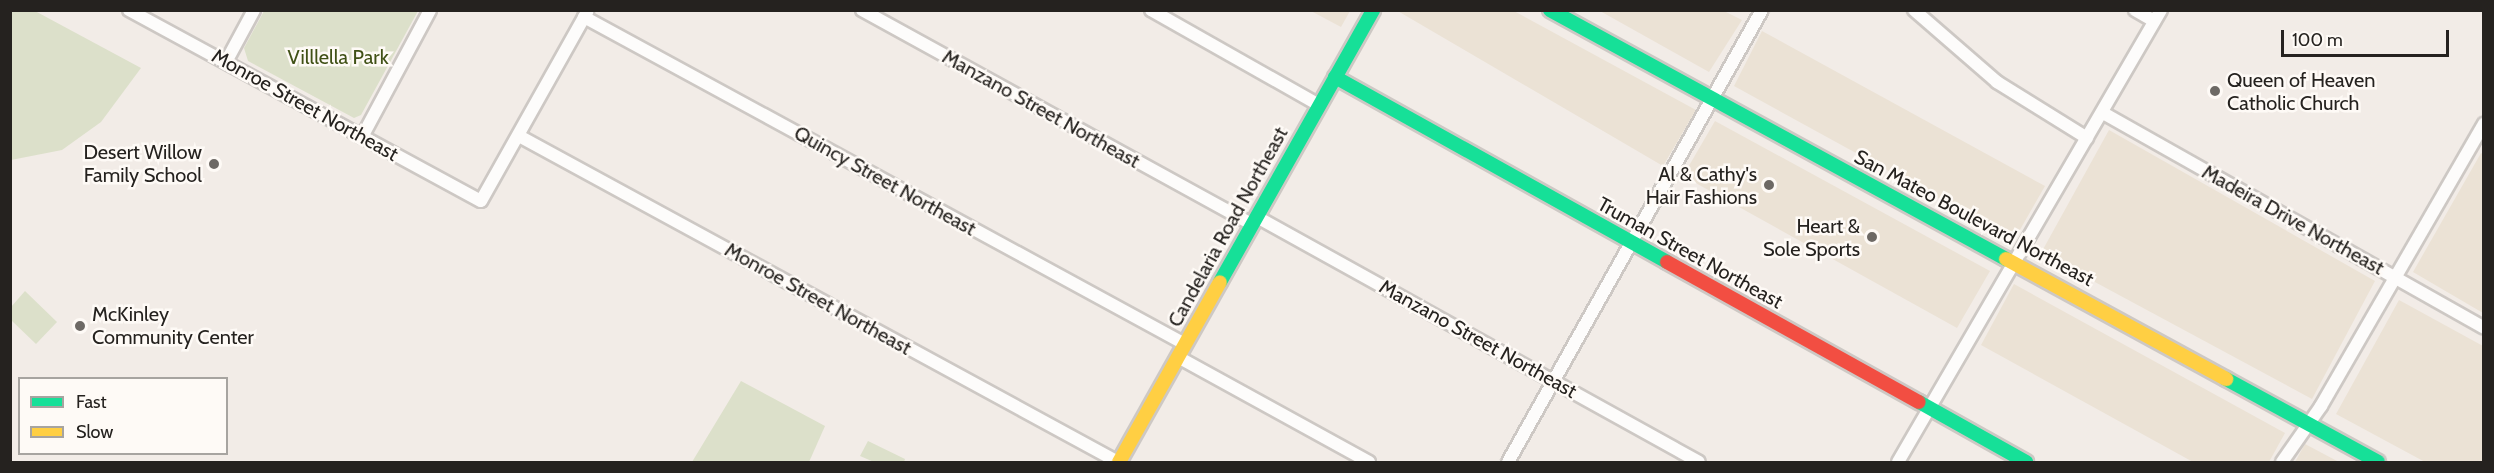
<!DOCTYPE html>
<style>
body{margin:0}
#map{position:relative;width:2494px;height:473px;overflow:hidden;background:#f2ece7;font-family:Cabin,sans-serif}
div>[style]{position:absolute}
.commercial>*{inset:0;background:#ebe2d5}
.green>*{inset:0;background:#dce0ca}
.roads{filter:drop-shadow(2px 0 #cdc8c4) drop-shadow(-2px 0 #cdc8c4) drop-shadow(0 2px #cdc8c4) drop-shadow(0 -2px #cdc8c4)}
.street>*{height:12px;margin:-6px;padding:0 6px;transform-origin:6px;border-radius:6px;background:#fdfcfb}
.fast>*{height:14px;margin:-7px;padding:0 7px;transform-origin:7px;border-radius:7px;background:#16e098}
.slow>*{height:14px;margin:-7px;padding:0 7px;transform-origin:7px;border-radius:7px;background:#ffcf43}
.jam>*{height:14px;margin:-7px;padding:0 7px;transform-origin:7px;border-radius:7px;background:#f24e42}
.dots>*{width:16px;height:16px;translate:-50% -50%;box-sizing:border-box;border:3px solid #fefaf6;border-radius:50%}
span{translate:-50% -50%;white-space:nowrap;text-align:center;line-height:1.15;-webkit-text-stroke:5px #fefaf6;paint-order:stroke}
.park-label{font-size:20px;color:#405116}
.poi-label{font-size:20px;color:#25221f}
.left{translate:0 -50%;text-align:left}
.right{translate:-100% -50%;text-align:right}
.street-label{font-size:20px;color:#25221f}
.frame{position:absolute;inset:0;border:12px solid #25221f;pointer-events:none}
.legend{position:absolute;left:18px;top:377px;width:210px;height:78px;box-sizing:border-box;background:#fefaf6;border:2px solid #a7a4a0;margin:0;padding:8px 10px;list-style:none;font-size:18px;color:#25221f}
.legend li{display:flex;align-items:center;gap:12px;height:30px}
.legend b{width:30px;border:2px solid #a7a4a0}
.scale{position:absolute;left:2281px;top:30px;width:168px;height:27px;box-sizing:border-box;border:3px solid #25221f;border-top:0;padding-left:8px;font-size:18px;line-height:21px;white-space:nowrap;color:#25221f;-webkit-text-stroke:4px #fefaf6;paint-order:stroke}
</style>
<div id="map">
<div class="commercial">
<i style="clip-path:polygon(1396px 10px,1514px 11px,1696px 110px,1663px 166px)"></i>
<i style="clip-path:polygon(1311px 11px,1350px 11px,1341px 27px)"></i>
<i style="clip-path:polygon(1600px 11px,1724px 11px,1742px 20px,1709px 72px)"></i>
<i style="clip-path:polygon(1762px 31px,2045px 186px,2017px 235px,2011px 238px,1734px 86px)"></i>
<i style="clip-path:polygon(1715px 121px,1990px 271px,1957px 328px,1683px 176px)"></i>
<i style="clip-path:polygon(2109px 130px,2375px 281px,2312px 399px,2041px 253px)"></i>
<i style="clip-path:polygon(2481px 153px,2484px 155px,2483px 313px,2413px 272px)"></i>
<i style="clip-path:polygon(2014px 284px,2285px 433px,2269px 462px,2193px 462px,1981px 345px)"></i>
<i style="clip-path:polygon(2399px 300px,2483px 346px,2483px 462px,2425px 462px,2336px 414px)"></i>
<i style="clip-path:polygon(2305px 444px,2339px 462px,2295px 462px)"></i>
</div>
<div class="green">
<i style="clip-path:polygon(11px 10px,35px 11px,141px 68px,101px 122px,62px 150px,11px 160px)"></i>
<i style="clip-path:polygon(264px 11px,264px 10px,418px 11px,361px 115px,354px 118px,248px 61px,244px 48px)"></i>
<i style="clip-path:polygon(25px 291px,57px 322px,36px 344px,11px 320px,11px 307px)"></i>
<i style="clip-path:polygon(741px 381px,825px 426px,809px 462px,692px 462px)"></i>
<i style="clip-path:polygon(868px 441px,905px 459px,904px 462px,874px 462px,860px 456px)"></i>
</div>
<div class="roads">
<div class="street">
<i style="left:129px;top:10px;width:400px;rotate:28.5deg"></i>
<i style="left:481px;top:201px;width:217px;rotate:-60.7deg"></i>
<i style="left:862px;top:10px;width:446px;rotate:28.8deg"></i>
<i style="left:1151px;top:10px;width:193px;rotate:29.5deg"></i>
<i style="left:1914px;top:10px;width:110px;rotate:40.9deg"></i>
<i style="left:1997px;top:82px;width:106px;rotate:31.9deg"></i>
<i style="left:2135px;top:10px;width:22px;rotate:30deg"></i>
<i style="left:584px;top:17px;width:684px;rotate:28.55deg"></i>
<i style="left:226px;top:62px;width:59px;rotate:-61.7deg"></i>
<i style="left:2103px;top:113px;width:437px;rotate:29.4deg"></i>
<i style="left:519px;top:136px;width:682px;rotate:28.56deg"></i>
<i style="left:362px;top:137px;width:144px;rotate:-61.8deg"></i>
<i style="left:1257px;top:217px;width:505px;rotate:29deg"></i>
<i style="left:1178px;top:357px;width:218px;rotate:28.8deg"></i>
<i style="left:1508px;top:462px;width:518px;rotate:-60.67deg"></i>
<i style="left:1898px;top:462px;width:523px;rotate:-59.81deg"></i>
<i style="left:2282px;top:462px;width:68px;rotate:-55.1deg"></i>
<i style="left:2321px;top:406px;width:326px;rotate:-60deg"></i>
</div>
<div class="fast">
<i style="left:1550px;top:10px;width:520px;rotate:28.64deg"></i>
<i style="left:1335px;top:77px;width:380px;rotate:29.1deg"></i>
<i style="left:1220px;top:282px;width:312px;rotate:-60.6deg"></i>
<i style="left:2226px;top:379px;width:173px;rotate:28.6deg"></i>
<i style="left:1919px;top:402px;width:123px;rotate:29.3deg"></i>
</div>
<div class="slow">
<i style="left:2006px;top:259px;width:251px;rotate:28.6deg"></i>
<i style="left:1119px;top:462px;width:206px;rotate:-60.7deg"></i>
</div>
<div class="jam">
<i style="left:1667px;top:262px;width:288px;rotate:29.1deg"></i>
</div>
</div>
<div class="dots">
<i style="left:2215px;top:91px;background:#6d6965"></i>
<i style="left:214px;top:164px;background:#6d6965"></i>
<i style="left:1769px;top:185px;background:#6d6965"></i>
<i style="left:1872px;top:237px;background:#6d6965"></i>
<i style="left:80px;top:326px;background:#6d6965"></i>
</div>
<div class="park-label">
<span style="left:338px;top:57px">Villlella Park</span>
</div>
<div class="poi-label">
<span class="left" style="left:2227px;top:92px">Queen of Heaven<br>Catholic Church</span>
<span class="right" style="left:202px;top:164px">Desert Willow<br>Family School</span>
<span class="right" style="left:1757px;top:186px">Al &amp; Cathy's<br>Hair Fashions</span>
<span class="right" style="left:1860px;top:238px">Heart &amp;<br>Sole Sports</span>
<span class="left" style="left:92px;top:326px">McKinley<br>Community Center</span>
</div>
<div class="street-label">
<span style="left:305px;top:105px;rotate:29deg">Monroe Street Northeast</span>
<span style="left:1041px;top:109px;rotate:29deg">Manzano Street Northeast</span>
<span style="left:885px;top:181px;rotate:29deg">Quincy Street Northeast</span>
<span style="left:1974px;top:218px;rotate:28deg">San Mateo Boulevard Northeast</span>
<span style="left:2293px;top:220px;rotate:29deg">Madeira Drive Northeast</span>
<span style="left:1228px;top:227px;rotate:-61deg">Candelaria Road Northeast</span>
<span style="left:1690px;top:253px;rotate:29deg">Truman Street Northeast</span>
<span style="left:818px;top:299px;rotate:29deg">Monroe Street Northeast</span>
<span style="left:1478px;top:339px;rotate:29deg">Manzano Street Northeast</span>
</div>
<div class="frame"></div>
<ul class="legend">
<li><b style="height:8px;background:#16e098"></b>Fast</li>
<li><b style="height:8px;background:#ffcf43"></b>Slow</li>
</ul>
<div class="scale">100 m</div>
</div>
